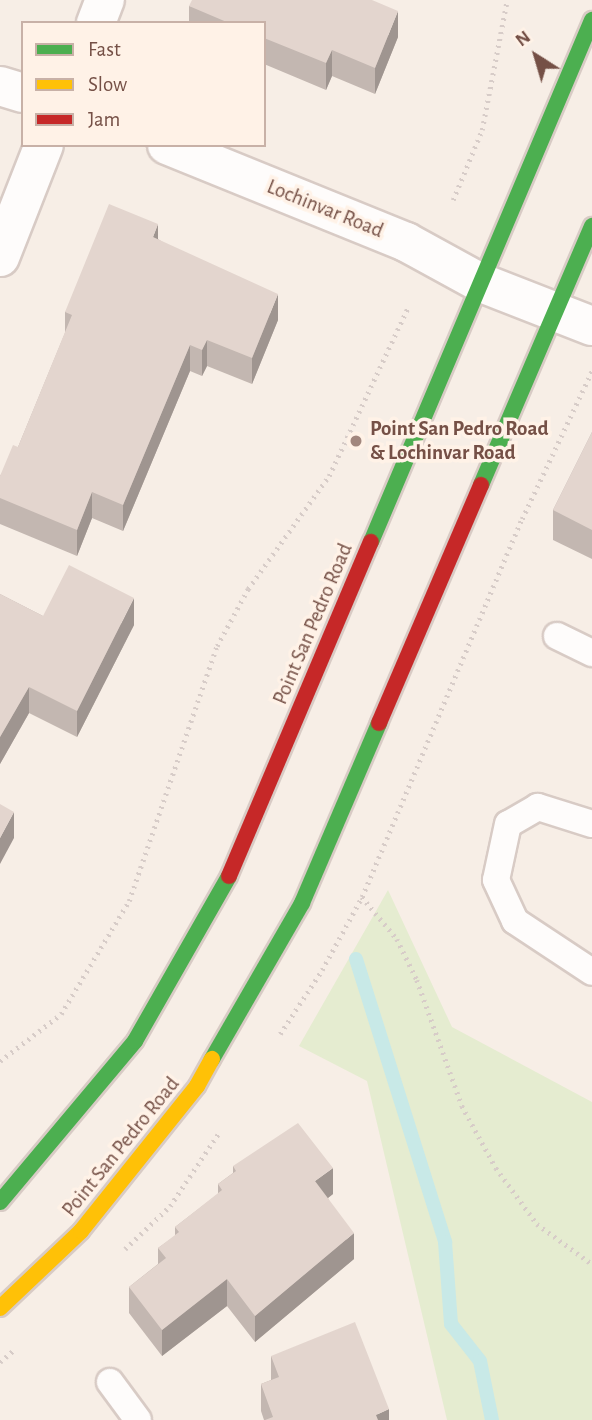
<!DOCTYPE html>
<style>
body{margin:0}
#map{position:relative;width:592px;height:1420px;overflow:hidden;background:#f7eee6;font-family:"Alegreya Sans",sans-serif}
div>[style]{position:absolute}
.green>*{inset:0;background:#e5ecd0}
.stream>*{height:14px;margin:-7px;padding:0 7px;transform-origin:7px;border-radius:7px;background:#c8e9e7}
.path>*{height:4.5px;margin-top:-2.25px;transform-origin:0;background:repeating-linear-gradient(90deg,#d7ccc8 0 2px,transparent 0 7px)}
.roads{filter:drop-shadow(2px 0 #d8cbc5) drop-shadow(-2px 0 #d8cbc5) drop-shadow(0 2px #d8cbc5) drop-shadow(0 -2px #d8cbc5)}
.lane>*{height:26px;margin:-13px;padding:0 13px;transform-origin:13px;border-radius:13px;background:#fefcfb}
.street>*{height:38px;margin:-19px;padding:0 19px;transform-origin:19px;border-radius:19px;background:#fefcfb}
.fast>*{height:16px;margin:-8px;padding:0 8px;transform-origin:8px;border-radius:8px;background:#4caf50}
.slow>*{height:16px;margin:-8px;padding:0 8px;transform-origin:8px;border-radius:8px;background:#ffc107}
.jam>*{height:16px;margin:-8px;padding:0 8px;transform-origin:8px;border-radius:8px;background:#c62828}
.wall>*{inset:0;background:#c3b7b1}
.shaded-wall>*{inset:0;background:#9f9590}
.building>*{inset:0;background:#e3d5ce}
.dots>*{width:19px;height:19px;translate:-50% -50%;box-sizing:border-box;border:4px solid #fff2e7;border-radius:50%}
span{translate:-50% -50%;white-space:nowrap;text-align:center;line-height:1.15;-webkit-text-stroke:7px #fff2e7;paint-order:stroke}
.street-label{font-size:21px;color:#755046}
.poi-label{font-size:21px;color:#755046;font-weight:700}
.left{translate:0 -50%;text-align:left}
.legend{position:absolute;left:21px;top:21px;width:245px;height:126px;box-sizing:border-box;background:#fff2e7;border:2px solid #c8b1a7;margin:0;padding:9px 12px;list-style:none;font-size:21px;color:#755046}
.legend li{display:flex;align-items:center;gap:14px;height:35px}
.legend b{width:35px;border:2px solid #c8b1a7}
.north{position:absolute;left:501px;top:21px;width:70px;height:70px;-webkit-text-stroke:5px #fff2e7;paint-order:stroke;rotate:323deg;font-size:19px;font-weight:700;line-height:28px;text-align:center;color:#755046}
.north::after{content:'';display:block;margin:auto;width:24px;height:32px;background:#755046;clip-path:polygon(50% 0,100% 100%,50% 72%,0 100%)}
</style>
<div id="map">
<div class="green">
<i style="clip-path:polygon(388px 890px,452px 1027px,592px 1102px,592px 1420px,447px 1420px,367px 1081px,299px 1046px)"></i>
</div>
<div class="stream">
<i style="left:356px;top:959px;width:297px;rotate:72.5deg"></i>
<i style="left:445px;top:1242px;width:82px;rotate:85.8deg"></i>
<i style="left:451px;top:1324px;width:47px;rotate:51.9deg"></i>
<i style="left:480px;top:1361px;width:60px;rotate:78.5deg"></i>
</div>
<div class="path">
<i style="left:453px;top:200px;width:76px;rotate:-67.5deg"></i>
<i style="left:482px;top:130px;width:132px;rotate:-79.1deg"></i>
<i style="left:362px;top:897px;width:55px;rotate:50.2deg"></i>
<i style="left:397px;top:939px;width:46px;rotate:64deg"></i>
<i style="left:417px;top:980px;width:134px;rotate:70.3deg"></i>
<i style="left:462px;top:1106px;width:71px;rotate:61.3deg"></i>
<i style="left:496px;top:1168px;width:69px;rotate:53.8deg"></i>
<i style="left:537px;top:1224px;width:68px;rotate:36deg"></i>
<i style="left:280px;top:1034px;width:77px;rotate:-56.7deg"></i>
<i style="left:322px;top:970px;width:83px;rotate:-61.3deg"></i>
<i style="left:362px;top:897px;width:410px;rotate:-67.1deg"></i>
<i style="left:522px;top:519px;width:164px;rotate:-64.7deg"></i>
<i style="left:0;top:1061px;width:77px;rotate:-37.6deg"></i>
<i style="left:61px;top:1014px;width:132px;rotate:-59deg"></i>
<i style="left:129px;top:901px;width:270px;rotate:-71deg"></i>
<i style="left:217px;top:646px;width:65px;rotate:-61.5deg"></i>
<i style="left:248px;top:589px;width:139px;rotate:-54.4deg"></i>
<i style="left:329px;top:476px;width:187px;rotate:-64.9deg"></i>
<i style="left:125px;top:1249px;width:62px;rotate:-43.7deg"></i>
<i style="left:170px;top:1206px;width:90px;rotate:-56.3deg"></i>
<i style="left:0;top:1362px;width:20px;rotate:-41deg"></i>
</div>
<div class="roads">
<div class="lane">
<i style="left:557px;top:636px;width:39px;rotate:26deg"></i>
<i style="left:592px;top:824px;width:57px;rotate:-162.5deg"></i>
<i style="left:538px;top:807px;width:34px;rotate:150deg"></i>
<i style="left:508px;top:824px;width:57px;rotate:102.1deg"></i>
<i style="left:496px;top:880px;width:45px;rotate:65.1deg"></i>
<i style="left:515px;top:921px;width:92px;rotate:33.5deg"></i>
<i style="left:110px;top:1382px;width:47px;rotate:53.6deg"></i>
</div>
<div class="street">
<i style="left:96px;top:23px;width:25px;rotate:-69deg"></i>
<i style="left:0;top:86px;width:24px;rotate:17deg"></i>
<i style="left:167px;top:145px;width:258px;rotate:22.1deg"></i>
<i style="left:406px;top:242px;width:83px;rotate:28.7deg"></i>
<i style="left:479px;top:282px;width:121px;rotate:21.3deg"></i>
<i style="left:0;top:257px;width:120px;rotate:-68.6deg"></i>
</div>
<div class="fast">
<i style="left:481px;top:485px;width:282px;rotate:-66.8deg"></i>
<i style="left:371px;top:542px;width:567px;rotate:-67.05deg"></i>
<i style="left:212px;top:1059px;width:180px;rotate:-60deg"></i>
<i style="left:302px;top:903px;width:196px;rotate:-66.8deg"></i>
<i style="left:0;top:1202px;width:210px;rotate:-50deg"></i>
<i style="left:135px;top:1041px;width:190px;rotate:-60.3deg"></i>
</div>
<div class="slow">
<i style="left:0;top:1308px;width:112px;rotate:-43.5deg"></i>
<i style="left:81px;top:1231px;width:186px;rotate:-51.3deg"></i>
<i style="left:197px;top:1086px;width:31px;rotate:-61deg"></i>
</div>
<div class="jam">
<i style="left:379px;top:723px;width:259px;rotate:-66.8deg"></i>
<i style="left:229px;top:876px;width:363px;rotate:-67deg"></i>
</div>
</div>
<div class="wall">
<i style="clip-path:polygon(189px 6px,398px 37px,375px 94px,332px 76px,326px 90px,264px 64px,264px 23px,189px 23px)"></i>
<i style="clip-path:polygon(158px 239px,278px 320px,252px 384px,207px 366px,202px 376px,190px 371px,123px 531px,92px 518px,77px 556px,0 524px,0 476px,18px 447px,65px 333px,65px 312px)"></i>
<i style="clip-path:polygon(592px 432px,592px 559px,553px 540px,553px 510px)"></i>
<i style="clip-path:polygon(0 594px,43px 616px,134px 625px,77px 737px,29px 713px,0 764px)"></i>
<i style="clip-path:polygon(233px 1166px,333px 1194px,328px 1198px,354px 1259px,255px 1342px,227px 1306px,162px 1356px,129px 1313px,129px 1287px,158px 1264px,158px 1248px,175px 1236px,175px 1227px,218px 1194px,218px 1184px,233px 1173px)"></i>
<i style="clip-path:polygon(271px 1356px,389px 1420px,264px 1420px,261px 1411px,261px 1384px,271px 1380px)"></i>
</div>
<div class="shaded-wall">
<i style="clip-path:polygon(398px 11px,398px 37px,375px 94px,375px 68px)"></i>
<i style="clip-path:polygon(332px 50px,332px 76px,326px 90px,326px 63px)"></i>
<i style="clip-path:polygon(158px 224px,158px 250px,153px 237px)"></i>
<i style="clip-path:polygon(278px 294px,278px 320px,252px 384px,252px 358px)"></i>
<i style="clip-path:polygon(207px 340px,207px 366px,202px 376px,202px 350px)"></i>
<i style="clip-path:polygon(190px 345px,190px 371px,123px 531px,123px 505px)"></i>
<i style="clip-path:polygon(92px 492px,92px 518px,77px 556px,77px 530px)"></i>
<i style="clip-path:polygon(134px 598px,134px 625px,77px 737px,77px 711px)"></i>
<i style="clip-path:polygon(29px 687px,29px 713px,0 764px,0 737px)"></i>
<i style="clip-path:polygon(14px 812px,14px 838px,0 864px,0 838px)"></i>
<i style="clip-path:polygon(333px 1168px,333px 1194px,315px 1208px,315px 1181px)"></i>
<i style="clip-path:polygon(354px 1233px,354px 1259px,255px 1342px,255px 1316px)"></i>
<i style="clip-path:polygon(227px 1279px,227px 1306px,162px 1356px,162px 1330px)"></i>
<i style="clip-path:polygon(389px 1409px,389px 1420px,376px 1420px,376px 1415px)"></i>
</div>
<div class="building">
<i style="clip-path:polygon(192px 0,372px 0,398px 11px,375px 68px,332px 50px,326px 63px,264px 38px,264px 23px,229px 23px,189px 6px)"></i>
<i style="clip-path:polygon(109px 204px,158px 224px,153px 237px,278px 294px,252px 358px,207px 340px,202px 350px,190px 345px,123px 505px,92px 492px,77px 530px,0 498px,0 476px,13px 445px,18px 447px,72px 315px,65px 312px)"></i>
<i style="clip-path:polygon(592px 432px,592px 530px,553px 510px)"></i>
<i style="clip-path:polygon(69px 565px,134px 598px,77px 711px,29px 687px,0 737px,0 594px,43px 616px)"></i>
<i style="clip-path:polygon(0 804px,14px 812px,0 838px)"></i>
<i style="clip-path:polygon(298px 1123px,333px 1168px,315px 1181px,354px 1233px,255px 1316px,227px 1279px,162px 1330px,129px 1287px,166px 1258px,158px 1248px,179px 1232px,175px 1227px,222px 1190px,218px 1184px,236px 1171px,233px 1166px)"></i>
<i style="clip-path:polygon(355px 1322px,389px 1409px,376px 1415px,378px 1420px,265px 1420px,273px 1417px,261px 1384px,279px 1377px,271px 1356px)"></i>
</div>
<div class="dots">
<i style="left:356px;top:441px;background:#a2877e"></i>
</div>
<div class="street-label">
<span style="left:325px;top:209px;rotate:22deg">Lochinvar Road</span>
<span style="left:313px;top:624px;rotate:-67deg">Point San Pedro Road</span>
<span style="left:121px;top:1147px;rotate:-51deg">Point San Pedro Road</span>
</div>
<div class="poi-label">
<span class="left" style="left:370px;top:441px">Point San Pedro Road<br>&amp; Lochinvar Road</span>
</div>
<ul class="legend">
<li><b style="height:9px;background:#4caf50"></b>Fast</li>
<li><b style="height:9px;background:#ffc107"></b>Slow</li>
<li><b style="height:9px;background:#c62828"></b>Jam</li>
</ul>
<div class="north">N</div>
</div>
